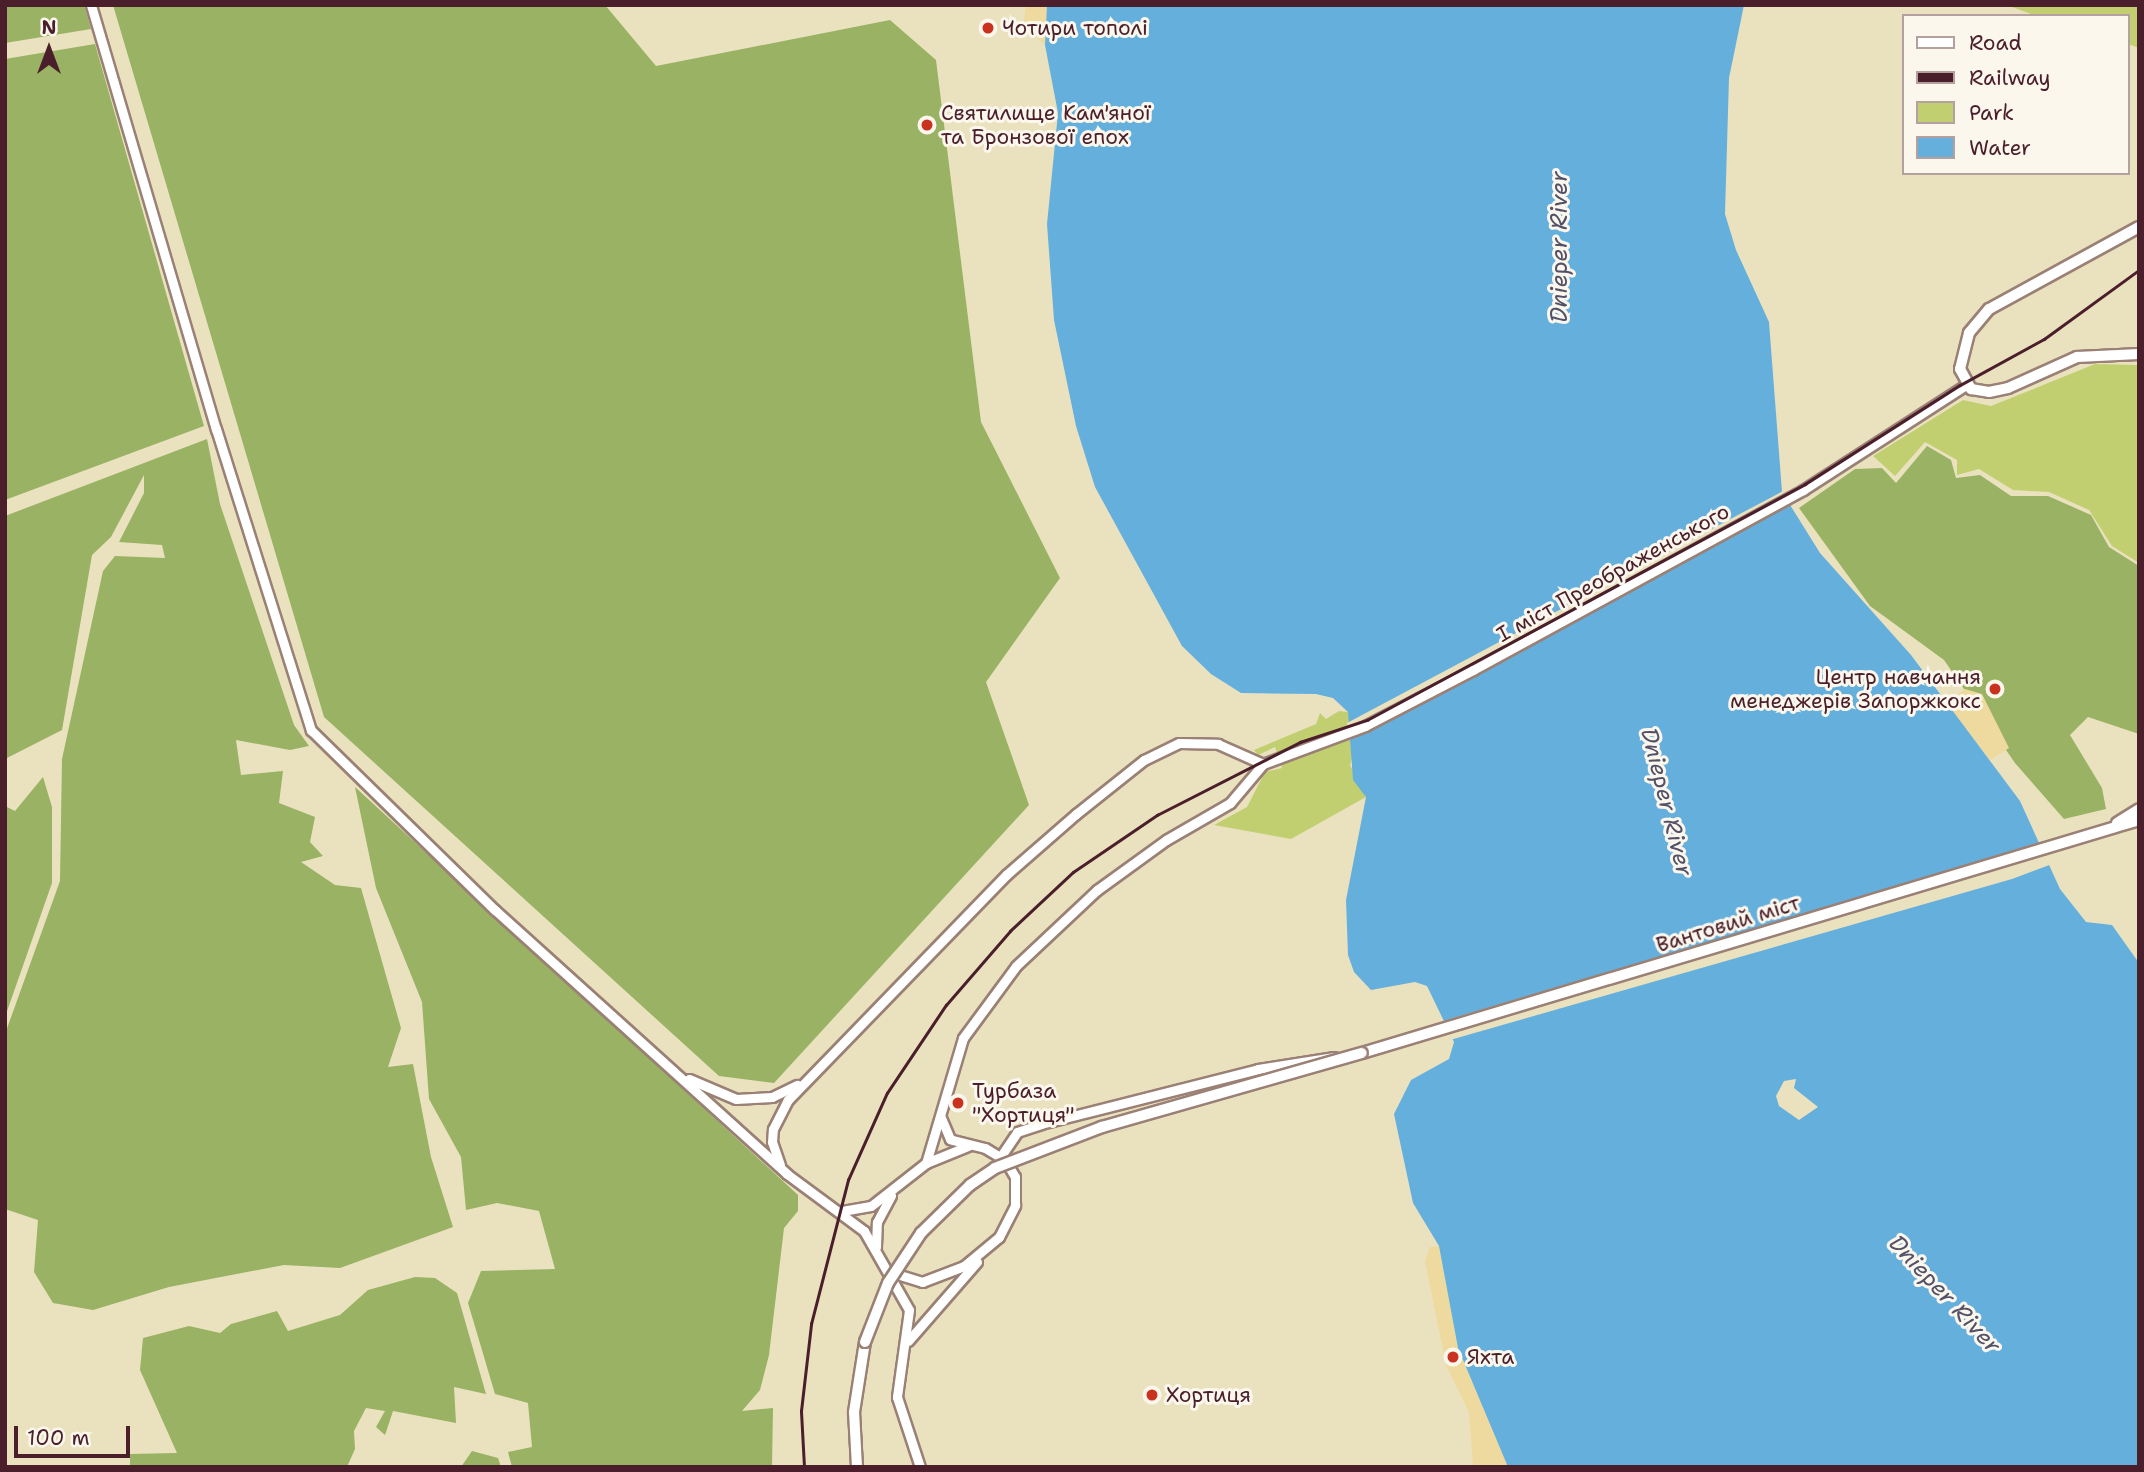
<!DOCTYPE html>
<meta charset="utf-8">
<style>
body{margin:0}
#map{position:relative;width:2144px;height:1472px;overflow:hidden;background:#eae2bf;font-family:"Shantell Sans",sans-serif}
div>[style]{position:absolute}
.green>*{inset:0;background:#c2cf71}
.forest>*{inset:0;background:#99b263}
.sand>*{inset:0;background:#eeda9e}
.water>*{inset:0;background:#65afdd}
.pier>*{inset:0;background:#eae2bf}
.roads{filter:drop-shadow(2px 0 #9a8075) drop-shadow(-2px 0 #9a8075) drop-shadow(0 2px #9a8075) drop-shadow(0 -2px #9a8075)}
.secondary>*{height:9px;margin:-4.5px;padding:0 4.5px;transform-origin:4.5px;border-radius:4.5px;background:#fff}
.primary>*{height:10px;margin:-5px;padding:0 5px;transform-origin:5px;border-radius:5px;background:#fff}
.rail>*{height:2.5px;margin:-1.25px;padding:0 1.25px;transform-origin:1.25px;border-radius:1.25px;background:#4a1f2b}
.bridges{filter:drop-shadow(2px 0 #9a8075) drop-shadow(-2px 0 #9a8075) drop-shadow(0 2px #9a8075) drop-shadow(0 -2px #9a8075)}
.primary-bridge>*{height:10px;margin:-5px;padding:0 5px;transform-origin:5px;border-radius:5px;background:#fff}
.dots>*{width:19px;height:19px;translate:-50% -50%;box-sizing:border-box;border:4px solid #fbf7ec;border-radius:50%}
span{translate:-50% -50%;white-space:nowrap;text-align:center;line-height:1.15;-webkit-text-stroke:6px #fbf7ec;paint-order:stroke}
.poi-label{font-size:21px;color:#4a1f2b}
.left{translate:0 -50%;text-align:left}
.right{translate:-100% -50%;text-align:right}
.street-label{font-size:21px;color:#4a1f2b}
.water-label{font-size:23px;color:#535169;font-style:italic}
.frame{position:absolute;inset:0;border:7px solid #4a1f2b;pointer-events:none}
.legend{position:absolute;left:1902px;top:14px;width:228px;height:161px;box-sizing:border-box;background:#fbf7ec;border:2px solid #b4a19f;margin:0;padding:9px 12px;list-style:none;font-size:21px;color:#4a1f2b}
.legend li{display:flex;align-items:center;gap:14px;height:35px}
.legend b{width:35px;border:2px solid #b4a19f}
.north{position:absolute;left:14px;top:14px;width:70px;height:70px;-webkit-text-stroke:5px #fbf7ec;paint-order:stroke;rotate:0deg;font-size:19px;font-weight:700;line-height:28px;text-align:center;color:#4a1f2b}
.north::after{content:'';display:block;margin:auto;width:24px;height:32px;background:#4a1f2b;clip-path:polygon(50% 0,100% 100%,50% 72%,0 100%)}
.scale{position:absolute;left:14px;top:1426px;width:116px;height:32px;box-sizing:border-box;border:4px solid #4a1f2b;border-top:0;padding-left:9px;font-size:21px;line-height:24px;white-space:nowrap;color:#4a1f2b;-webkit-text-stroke:5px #fbf7ec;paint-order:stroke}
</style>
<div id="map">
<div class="green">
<i style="clip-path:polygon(2007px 5px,2139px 5px,2139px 48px,2128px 44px,2128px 16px,2036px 16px)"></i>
<i style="clip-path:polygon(2095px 364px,2139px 365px,2139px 563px,2112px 546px,2089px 510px,2049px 492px,2013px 490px,1979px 469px,1957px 475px,1957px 460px,1925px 442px,1895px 476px,1873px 456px,1963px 400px,1991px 406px)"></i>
<i style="clip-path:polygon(1339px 711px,1348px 712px,1354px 751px,1350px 765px,1366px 797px,1291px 839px,1214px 825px,1247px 807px,1265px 772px,1282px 768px,1275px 747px,1258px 755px,1254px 750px,1316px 724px,1320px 713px,1326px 719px)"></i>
</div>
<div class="forest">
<i style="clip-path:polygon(5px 5px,84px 5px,91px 29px,5px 43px)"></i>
<i style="clip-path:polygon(113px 5px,605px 5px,656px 66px,890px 20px,936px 60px,981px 422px,1060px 578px,986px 682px,1029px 805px,774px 1083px,719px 1076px,324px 717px)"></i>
<i style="clip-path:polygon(95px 44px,204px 426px,5px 500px,5px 59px)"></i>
<i style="clip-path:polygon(207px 439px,220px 504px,294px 725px,309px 746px,290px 750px,236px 740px,241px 775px,283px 771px,279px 803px,315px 817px,310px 842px,323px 856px,301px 862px,335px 885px,361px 888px,401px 1028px,388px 1067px,413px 1064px,431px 1157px,453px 1227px,340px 1268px,284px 1265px,169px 1287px,93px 1310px,53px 1303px,34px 1272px,38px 1220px,5px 1209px,5px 1034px,60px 881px,62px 759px,103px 571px,115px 556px,165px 558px,162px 545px,119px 542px,144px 493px,144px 475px,111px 537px,92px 555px,62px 730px,5px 759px,5px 516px)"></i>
<i style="clip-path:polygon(1927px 446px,1951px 460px,1956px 478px,1980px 475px,2011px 496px,2048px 496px,2091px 515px,2109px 547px,2139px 566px,2139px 734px,2088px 717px,2070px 735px,2102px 788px,2106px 809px,2064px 819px,2015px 763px,1944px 660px,1870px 606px,1799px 508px,1855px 469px,1882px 468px,1896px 483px)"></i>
<i style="clip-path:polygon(43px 777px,52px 807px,52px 883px,5px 1017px,5px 806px,15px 811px)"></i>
<i style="clip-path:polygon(355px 787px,798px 1195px,798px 1211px,784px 1228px,769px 1355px,760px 1390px,742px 1411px,773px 1408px,772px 1467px,512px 1467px,508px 1452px,532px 1447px,528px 1403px,495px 1394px,468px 1303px,481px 1271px,555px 1269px,539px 1211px,497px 1203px,466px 1210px,461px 1157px,429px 1099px,422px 1002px,376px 888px)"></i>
<i style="clip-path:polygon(415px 1277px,435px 1278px,457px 1293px,486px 1394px,454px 1387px,456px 1423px,393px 1411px,385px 1435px,376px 1427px,385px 1411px,366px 1408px,354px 1431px,355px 1449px,347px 1467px,130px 1467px,130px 1454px,177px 1453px,140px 1370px,143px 1338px,189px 1326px,220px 1333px,231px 1324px,277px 1311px,288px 1331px,340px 1315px,368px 1290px)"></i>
<i style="clip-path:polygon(472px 1451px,498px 1458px,501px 1467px,461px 1467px)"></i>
</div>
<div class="sand">
<i style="clip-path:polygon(1026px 5px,1047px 5px,1045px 45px,1023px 25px)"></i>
<i style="clip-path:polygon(1965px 689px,1982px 694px,2009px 748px,1990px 760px,1945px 702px)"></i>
<i style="clip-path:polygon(1439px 1246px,1458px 1348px,1508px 1467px,1473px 1467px,1469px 1412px,1446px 1365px,1425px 1261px,1430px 1247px)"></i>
</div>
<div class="water">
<i style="clip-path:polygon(evenodd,1047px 5px,1744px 5px,1729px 78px,1725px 214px,1736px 250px,1769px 322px,1782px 492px,1820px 553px,1911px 655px,2020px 801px,2060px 889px,2086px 922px,2112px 925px,2139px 963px,2139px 1467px,1508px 1467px,1458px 1348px,1439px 1246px,1413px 1203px,1394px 1114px,1411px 1080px,1449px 1059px,1454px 1042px,1427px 986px,1415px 982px,1371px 990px,1354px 972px,1348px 955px,1346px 900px,1366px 797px,1353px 780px,1348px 712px,1333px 698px,1316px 694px,1241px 693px,1211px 674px,1182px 646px,1095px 487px,1076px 426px,1054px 320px,1047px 224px,1058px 113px,1045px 45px,1047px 5px,1796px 1079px,1794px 1088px,1818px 1107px,1799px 1120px,1779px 1106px,1776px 1096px,1784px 1081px,1796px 1079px)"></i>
</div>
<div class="pier">
<i style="clip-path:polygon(1785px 490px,1792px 504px,1375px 729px,1349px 738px,1347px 723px)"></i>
<i style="clip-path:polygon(2043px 843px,2052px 864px,2012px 879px,1450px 1040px,1443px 1021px)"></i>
</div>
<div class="roads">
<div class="secondary">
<i style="left:91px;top:5px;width:442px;rotate:73.6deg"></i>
<i style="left:216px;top:429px;width:316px;rotate:72.5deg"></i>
<i style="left:311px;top:730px;width:257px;rotate:44.4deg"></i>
<i style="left:495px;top:910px;width:394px;rotate:42.1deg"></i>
<i style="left:787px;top:1174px;width:96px;rotate:36.5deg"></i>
<i style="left:864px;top:1231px;width:91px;rotate:60.3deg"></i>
<i style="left:909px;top:1310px;width:88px;rotate:97.9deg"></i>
<i style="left:897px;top:1397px;width:74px;rotate:71.8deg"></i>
<i style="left:1263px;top:764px;width:109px;rotate:-20.4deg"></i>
<i style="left:1365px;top:726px;width:122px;rotate:-27.4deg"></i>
<i style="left:1473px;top:670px;width:376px;rotate:-28.6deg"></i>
<i style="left:1803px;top:490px;width:194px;rotate:-32.8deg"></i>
<i style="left:689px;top:1079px;width:51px;rotate:23.1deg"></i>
<i style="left:736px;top:1099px;width:36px;rotate:-3deg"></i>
<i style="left:772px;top:1097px;width:28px;rotate:-26deg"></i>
<i style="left:1001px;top:1156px;width:29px;rotate:-56deg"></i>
<i style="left:1017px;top:1132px;width:25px;rotate:-18deg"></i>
<i style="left:1041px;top:1124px;width:224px;rotate:-14.2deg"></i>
<i style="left:1258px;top:1069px;width:77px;rotate:-9deg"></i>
<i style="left:926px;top:1163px;width:130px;rotate:-73.5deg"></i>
<i style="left:963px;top:1038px;width:89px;rotate:-53.6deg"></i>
<i style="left:1016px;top:966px;width:111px;rotate:-43.2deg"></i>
<i style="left:1097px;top:890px;width:85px;rotate:-35.9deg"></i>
<i style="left:1166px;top:840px;width:74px;rotate:-30deg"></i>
<i style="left:1230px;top:803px;width:51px;rotate:-49.8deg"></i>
<i style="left:780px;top:1165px;width:24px;rotate:-109deg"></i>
<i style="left:772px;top:1142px;width:13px;rotate:-86deg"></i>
<i style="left:773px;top:1129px;width:33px;rotate:-63deg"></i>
<i style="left:788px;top:1100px;width:313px;rotate:-45.9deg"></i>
<i style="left:1006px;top:875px;width:93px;rotate:-41.1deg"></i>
<i style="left:1076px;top:814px;width:87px;rotate:-38.5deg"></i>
<i style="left:1144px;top:760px;width:39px;rotate:-26deg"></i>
<i style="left:1179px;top:743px;width:39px;rotate:1deg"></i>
<i style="left:1218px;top:744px;width:49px;rotate:24deg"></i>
<i style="left:842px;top:1211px;width:29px;rotate:-10deg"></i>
<i style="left:871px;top:1206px;width:70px;rotate:-38deg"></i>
<i style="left:926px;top:1163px;width:45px;rotate:-22deg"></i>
<i style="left:876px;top:1247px;width:25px;rotate:-88deg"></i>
<i style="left:877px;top:1222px;width:30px;rotate:-62deg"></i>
<i style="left:890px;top:1272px;width:34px;rotate:17deg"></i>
<i style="left:922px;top:1282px;width:45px;rotate:-20.9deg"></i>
<i style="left:964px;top:1266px;width:45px;rotate:-39.6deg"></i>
<i style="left:999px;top:1237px;width:36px;rotate:-63deg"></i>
<i style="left:1015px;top:1205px;width:28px;rotate:-90deg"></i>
<i style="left:1015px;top:1177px;width:20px;rotate:-120deg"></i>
<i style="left:1005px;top:1160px;width:23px;rotate:-149deg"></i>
<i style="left:985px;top:1148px;width:36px;rotate:-166deg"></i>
<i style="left:950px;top:1139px;width:23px;rotate:-113deg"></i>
<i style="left:908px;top:1341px;width:105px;rotate:-48.9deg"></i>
</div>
<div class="primary">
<i style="left:2139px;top:227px;width:171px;rotate:151.3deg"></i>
<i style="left:1989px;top:309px;width:31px;rotate:130deg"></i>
<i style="left:1969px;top:333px;width:37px;rotate:104deg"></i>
<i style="left:1960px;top:369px;width:23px;rotate:61deg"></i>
<i style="left:1971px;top:389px;width:18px;rotate:9deg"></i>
<i style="left:1989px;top:392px;width:19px;rotate:-12deg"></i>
<i style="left:2008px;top:388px;width:76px;rotate:-24.2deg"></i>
<i style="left:2077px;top:357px;width:62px;rotate:-2.8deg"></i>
<i style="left:2117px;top:823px;width:26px;rotate:-32deg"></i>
<i style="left:1362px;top:1053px;width:811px;rotate:-16.69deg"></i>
<i style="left:857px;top:1467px;width:55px;rotate:-93.1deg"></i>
<i style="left:854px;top:1412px;width:71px;rotate:-81.1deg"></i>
</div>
</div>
<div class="rail">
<i style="left:804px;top:1467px;width:56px;rotate:-93.1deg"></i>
<i style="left:801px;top:1411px;width:88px;rotate:-83.4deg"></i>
<i style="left:811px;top:1324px;width:149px;rotate:-75.6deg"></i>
<i style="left:848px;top:1180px;width:95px;rotate:-65.9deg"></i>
<i style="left:887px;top:1093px;width:106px;rotate:-56.2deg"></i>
<i style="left:946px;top:1005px;width:98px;rotate:-49.1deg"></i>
<i style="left:1010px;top:931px;width:86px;rotate:-43.1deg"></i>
<i style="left:1073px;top:872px;width:102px;rotate:-34.2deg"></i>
<i style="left:1157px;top:815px;width:161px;rotate:-27deg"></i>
<i style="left:1300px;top:742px;width:71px;rotate:-18.2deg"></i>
<i style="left:1367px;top:720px;width:498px;rotate:-28.3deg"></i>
<i style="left:1805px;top:484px;width:184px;rotate:-32.6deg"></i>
<i style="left:1960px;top:385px;width:96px;rotate:-28.7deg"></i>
<i style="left:2044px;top:339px;width:117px;rotate:-36deg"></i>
</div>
<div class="bridges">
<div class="primary-bridge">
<i style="left:865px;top:1342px;width:63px;rotate:-68.7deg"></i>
<i style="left:888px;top:1283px;width:60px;rotate:-56.6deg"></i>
<i style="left:921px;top:1233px;width:69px;rotate:-44.4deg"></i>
<i style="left:970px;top:1185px;width:30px;rotate:-34deg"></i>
<i style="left:995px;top:1168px;width:115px;rotate:-21deg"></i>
<i style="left:1102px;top:1127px;width:270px;rotate:-15.9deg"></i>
</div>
</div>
<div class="dots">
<i style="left:988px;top:28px;background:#c8321e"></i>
<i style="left:927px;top:125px;background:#c8321e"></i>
<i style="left:1995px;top:689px;background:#c8321e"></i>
<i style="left:958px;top:1103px;background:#c8321e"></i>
<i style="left:1453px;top:1357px;background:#c8321e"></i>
<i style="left:1152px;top:1395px;background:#c8321e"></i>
</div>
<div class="poi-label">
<span class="left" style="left:1002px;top:28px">Чотири тополі</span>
<span class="left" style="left:941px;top:125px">Святилище Кам'яної<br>та Бронзової епох</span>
<span class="right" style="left:1981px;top:689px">Центр навчання<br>менеджерів Запоржкокс</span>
<span class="left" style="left:972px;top:1103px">Турбаза<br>"Хортиця"</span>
<span class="left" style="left:1467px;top:1357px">Яхта</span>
<span class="left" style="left:1166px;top:1395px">Хортиця</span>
</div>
<div class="street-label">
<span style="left:1613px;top:573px;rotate:-29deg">I міст Преображенського</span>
<span style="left:1728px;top:924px;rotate:-17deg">Вантовий міст</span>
</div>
<div class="water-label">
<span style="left:1559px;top:247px;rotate:-90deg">Dnieper River</span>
<span style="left:1667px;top:802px;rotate:76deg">Dnieper River</span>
<span style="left:1945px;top:1294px;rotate:47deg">Dnieper River</span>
</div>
<div class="frame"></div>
<ul class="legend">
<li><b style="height:9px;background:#fff"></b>Road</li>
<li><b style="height:9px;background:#4a1f2b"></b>Railway</li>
<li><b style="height:19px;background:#c2cf71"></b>Park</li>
<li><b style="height:19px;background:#65afdd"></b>Water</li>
</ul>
<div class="north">N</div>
<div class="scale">100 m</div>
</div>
